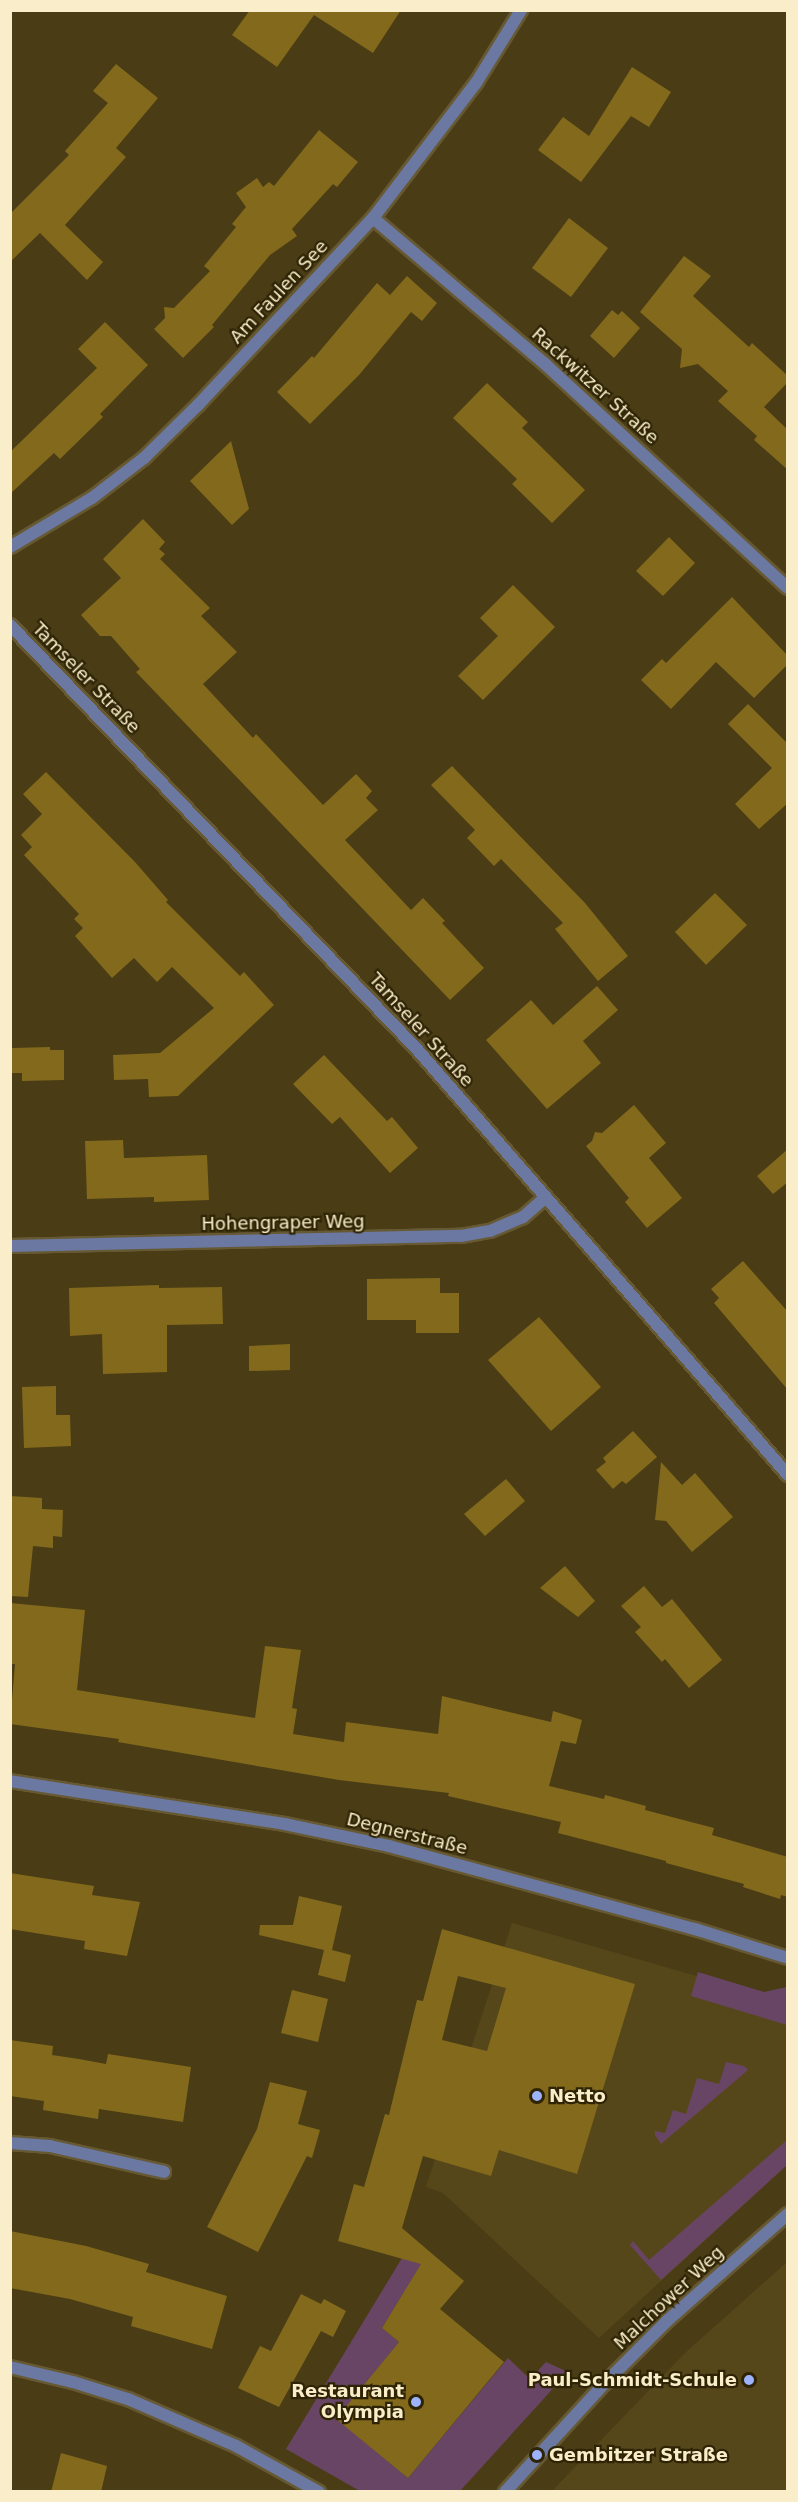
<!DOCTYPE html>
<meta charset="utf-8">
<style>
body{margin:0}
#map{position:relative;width:798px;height:2502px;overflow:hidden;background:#4a3d16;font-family:"DejaVu Sans",sans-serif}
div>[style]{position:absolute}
.built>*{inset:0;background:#56471b}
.green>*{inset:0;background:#684564}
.building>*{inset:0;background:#82691b}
.roads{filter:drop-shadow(2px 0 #665933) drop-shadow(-2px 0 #665933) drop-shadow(0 2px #665933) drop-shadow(0 -2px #665933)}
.service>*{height:12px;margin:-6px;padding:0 6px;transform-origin:6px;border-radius:6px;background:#6a78a2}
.minor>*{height:12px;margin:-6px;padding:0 6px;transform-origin:6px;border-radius:6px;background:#6a78a2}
.tertiary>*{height:12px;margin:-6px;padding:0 6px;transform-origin:6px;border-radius:6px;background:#6a78a2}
.dots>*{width:16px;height:16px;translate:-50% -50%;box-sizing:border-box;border:3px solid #2e2405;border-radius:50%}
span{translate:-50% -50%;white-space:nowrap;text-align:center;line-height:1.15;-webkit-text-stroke:4.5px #2e2405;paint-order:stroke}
.street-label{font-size:18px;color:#faedc9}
.poi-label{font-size:18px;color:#faedc9;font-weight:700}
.left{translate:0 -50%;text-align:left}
.right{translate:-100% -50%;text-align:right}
.frame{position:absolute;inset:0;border:12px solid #faedc9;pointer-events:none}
</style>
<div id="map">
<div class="built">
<i style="clip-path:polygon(512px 1923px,787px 2002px,787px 2165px,599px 2338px,443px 2193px,426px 2187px)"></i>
<i style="clip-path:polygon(787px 2262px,787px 2491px,552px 2491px,685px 2353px)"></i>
</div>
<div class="green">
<i style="clip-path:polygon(698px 1972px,764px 1992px,787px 1987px,787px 2025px,691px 1996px)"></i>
<i style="clip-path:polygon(726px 2062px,744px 2066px,748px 2070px,661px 2144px,655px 2135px,655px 2131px,665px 2133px,673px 2110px,686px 2114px,697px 2078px,719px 2084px)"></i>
<i style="clip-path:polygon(787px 2140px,787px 2165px,661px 2280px,630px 2245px,633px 2241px,649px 2260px)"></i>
<i style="clip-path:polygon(413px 2240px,429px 2252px,382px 2328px,399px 2342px,337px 2419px,408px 2478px,508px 2358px,530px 2379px,546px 2362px,568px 2372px,460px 2491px,360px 2491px,286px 2449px)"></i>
</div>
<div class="building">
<i style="clip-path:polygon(250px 10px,401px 10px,373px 53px,314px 15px,277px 67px,232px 35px)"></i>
<i style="clip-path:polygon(116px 64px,158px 98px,116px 148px,126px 157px,65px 225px,103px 262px,87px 280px,40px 233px,10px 262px,10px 214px,69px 155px,65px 151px,108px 103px,93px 91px)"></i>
<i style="clip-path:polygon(632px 67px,671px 92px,649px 127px,631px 116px,581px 182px,538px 150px,563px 117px,589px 136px)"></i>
<i style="clip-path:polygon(319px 130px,358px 162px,337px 187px,333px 184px,292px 229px,297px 236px,270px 255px,212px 325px,214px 327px,183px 358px,154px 329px,165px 318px,164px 307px,174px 308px,210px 271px,204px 266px,236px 227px,232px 224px,246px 207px,236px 193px,257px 178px,263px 187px,269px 182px,274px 186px)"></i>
<i style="clip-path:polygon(569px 218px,608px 248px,571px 297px,532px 268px)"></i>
<i style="clip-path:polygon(684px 256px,711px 276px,693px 296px,749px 347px,752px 343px,788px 376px,788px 382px,764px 407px,788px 430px,788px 470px,754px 440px,757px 436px,718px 401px,728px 391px,698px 364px,680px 368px,682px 349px,640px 312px)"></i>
<i style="clip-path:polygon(407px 276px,437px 303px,422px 321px,411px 312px,359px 375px,310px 424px,277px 392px,312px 356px,314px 358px,377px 283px,390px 295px)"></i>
<i style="clip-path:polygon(612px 310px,618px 315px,622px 311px,640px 328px,614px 358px,590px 336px)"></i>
<i style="clip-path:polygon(105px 322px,148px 365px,100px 414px,103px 417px,60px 459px,54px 453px,10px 494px,10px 452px,97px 368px,78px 349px)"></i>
<i style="clip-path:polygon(487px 383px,528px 422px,522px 428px,585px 490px,552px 523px,512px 484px,517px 479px,453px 418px)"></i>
<i style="clip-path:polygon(231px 441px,249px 509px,232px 525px,190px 481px)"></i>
<i style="clip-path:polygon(143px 519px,165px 542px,159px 549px,165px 554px,160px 559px,210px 608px,201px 616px,237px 652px,203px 684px,253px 738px,256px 734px,323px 805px,356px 774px,372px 791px,366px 798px,378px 810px,345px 840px,411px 910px,423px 898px,445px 921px,442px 923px,484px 968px,450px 1000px,136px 672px,140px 669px,111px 636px,100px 636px,81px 615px,121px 578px,103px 559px)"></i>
<i style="clip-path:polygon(669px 537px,695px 563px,663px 596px,636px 571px)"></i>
<i style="clip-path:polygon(513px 585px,555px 627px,483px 700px,458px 676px,498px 636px,480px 618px)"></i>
<i style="clip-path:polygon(732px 597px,788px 656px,788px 664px,754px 698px,716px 662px,671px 709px,641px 680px,662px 659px,666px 663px)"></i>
<i style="clip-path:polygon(748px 704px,788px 744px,788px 803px,759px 829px,735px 804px,772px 768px,728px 724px)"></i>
<i style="clip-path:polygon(452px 766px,585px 903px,628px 956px,598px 981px,555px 929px,563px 923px,501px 859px,494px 866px,467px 838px,475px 830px,431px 785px)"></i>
<i style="clip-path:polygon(46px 772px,135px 862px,168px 900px,166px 902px,240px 976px,244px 972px,274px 1005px,178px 1096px,149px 1097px,148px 1079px,114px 1080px,113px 1055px,160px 1053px,214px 1008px,172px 967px,157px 982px,134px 958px,112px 978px,75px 936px,83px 928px,74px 919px,79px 914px,24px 855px,32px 847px,21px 835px,42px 814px,23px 794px)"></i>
<i style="clip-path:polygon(715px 893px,747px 925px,706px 965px,675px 932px)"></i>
<i style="clip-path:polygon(597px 986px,618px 1010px,583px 1041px,601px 1063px,547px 1109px,486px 1040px,531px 1000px,553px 1025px)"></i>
<i style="clip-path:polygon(50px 1047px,50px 1050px,64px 1050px,64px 1080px,22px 1081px,22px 1073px,12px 1073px,12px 1048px)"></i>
<i style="clip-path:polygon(324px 1055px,387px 1121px,392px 1117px,418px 1148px,390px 1173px,340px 1117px,332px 1124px,293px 1084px)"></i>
<i style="clip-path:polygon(634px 1105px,666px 1143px,649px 1158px,682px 1198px,647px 1228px,625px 1202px,629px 1198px,586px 1146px,592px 1141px,595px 1132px,602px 1133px)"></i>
<i style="clip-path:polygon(123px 1140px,124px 1158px,207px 1155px,209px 1200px,154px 1202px,154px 1197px,87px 1199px,85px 1141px)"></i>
<i style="clip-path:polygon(788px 1149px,788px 1182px,773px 1194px,757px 1176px)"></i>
<i style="clip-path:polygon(743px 1261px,788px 1312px,788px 1390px,714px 1303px,719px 1298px,711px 1289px)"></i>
<i style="clip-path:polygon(440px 1278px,440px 1293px,459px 1293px,459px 1333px,416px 1333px,416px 1320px,367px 1320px,367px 1279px)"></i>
<i style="clip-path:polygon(159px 1285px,159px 1288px,222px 1287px,223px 1324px,167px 1325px,167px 1372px,103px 1374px,102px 1334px,70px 1336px,69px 1288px)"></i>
<i style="clip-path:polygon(539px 1317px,601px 1387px,551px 1431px,488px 1360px)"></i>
<i style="clip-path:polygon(290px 1344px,290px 1370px,249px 1371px,249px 1346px)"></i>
<i style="clip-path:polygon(56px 1386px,56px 1415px,70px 1415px,71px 1446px,24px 1448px,22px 1387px)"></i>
<i style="clip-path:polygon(633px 1431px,657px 1457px,626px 1484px,622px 1481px,613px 1489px,596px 1470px,606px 1462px,603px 1458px)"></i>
<i style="clip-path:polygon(661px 1462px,682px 1485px,695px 1473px,733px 1517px,692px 1552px,666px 1521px,655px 1520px)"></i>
<i style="clip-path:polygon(506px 1479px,525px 1501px,485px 1536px,464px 1514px)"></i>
<i style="clip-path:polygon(10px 1496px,42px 1498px,42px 1509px,63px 1510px,62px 1537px,53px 1536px,53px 1548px,33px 1546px,28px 1597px,10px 1596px)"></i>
<i style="clip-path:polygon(565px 1566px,595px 1601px,578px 1617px,540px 1588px)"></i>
<i style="clip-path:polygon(644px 1586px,662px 1607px,672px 1599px,722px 1660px,689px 1688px,665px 1659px,662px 1662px,635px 1632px,641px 1627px,621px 1606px)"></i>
<i style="clip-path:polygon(10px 1603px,85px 1610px,77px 1690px,255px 1718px,265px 1646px,301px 1650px,292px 1708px,297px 1709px,293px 1734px,344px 1742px,346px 1722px,438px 1734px,442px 1696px,551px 1722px,553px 1711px,582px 1720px,576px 1744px,561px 1741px,549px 1786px,604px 1799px,605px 1795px,646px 1806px,645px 1810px,714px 1828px,712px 1835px,788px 1857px,788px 1897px,781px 1895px,780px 1899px,743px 1887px,744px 1884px,666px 1863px,666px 1861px,558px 1833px,561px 1822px,448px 1796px,449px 1793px,339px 1780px,118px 1742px,119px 1739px,10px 1724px,15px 1664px,10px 1664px)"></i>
<i style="clip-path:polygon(10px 1873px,94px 1886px,92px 1895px,140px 1902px,127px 1956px,84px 1949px,85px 1941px,10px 1929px)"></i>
<i style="clip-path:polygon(299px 1896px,342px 1906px,332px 1950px,351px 1955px,345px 1982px,318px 1975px,324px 1950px,259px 1935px,260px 1925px,293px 1925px)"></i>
<i style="clip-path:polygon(evenodd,442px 1929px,635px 1984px,577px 2174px,499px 2150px,491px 2176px,423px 2156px,402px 2228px,464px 2281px,440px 2309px,504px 2362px,408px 2478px,336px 2419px,399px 2342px,382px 2328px,421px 2264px,338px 2241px,354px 2184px,364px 2187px,385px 2114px,389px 2115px,417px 2000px,423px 2001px,442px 1929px,458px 1976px,506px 1988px,487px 2051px,442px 2040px,458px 1976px)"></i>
<i style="clip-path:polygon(292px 1990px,328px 1999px,318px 2042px,281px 2033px)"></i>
<i style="clip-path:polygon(10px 2040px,53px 2046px,52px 2055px,79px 2059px,106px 2064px,108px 2054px,191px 2067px,183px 2122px,99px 2109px,98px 2119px,43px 2110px,44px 2101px,10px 2096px)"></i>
<i style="clip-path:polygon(270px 2082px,307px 2091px,298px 2124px,320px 2130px,312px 2158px,307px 2156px,258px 2252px,207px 2227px,257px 2129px)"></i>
<i style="clip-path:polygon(10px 2231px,86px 2246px,149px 2264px,146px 2272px,227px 2296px,212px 2349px,131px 2326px,133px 2317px,70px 2299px,10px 2288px)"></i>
<i style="clip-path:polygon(301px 2294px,321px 2304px,324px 2299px,346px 2311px,333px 2337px,321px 2331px,279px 2407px,238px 2388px,260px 2346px,271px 2351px)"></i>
<i style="clip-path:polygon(61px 2453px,107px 2466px,101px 2492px,51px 2492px)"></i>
</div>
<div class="roads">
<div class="service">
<i style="left:10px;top:2143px;width:40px;rotate:4.3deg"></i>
<i style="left:50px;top:2146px;width:117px;rotate:12.8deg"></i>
</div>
<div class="minor">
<i style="left:373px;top:218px;width:226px;rotate:40.3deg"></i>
<i style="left:545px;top:364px;width:330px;rotate:42.7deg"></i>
<i style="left:10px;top:547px;width:96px;rotate:-30.9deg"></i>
<i style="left:92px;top:498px;width:66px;rotate:-37.6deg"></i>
<i style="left:144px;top:458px;width:76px;rotate:-44.5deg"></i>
<i style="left:198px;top:405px;width:256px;rotate:-46.9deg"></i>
<i style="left:373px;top:218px;width:170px;rotate:-52.7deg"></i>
<i style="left:476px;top:83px;width:86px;rotate:-58.3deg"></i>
<i style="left:10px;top:625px;width:585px;rotate:46.18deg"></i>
<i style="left:415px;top:1047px;width:568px;rotate:48.93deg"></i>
<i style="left:10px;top:1246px;width:451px;rotate:-1.3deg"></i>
<i style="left:461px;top:1236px;width:29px;rotate:-10deg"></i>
<i style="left:490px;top:1231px;width:36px;rotate:-23deg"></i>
<i style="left:523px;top:1217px;width:29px;rotate:-41deg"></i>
<i style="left:10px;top:1781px;width:278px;rotate:8.9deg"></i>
<i style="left:285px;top:1824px;width:106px;rotate:11.9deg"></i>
<i style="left:389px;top:1846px;width:317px;rotate:15.2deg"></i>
<i style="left:695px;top:1929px;width:97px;rotate:17.3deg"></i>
<i style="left:10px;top:2367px;width:65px;rotate:13.4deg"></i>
<i style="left:73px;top:2382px;width:58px;rotate:17.2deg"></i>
<i style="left:128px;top:2399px;width:118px;rotate:23.5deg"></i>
<i style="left:236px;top:2446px;width:95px;rotate:29deg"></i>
</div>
<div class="tertiary">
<i style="left:505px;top:2492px;width:148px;rotate:-47.5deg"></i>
<i style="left:605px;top:2383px;width:89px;rotate:-45deg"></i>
<i style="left:668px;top:2320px;width:160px;rotate:-41.5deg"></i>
</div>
</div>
<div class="dots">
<i style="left:537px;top:2096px;background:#9db4fd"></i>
<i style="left:749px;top:2380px;background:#9db4fd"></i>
<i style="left:416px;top:2402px;background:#9db4fd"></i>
<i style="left:537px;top:2455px;background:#9db4fd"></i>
</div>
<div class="street-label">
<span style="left:279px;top:292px;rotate:-47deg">Am Faulen See</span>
<span style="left:595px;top:386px;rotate:42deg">Rackwitzer Straße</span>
<span style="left:86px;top:678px;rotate:46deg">Tamseler Straße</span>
<span style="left:421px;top:1030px;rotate:48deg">Tamseler Straße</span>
<span style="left:283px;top:1223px;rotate:-1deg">Hohengraper Weg</span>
<span style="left:407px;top:1834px;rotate:14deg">Degnerstraße</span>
<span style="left:669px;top:2298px;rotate:-43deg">Malchower Weg</span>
</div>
<div class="poi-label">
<span class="left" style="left:549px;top:2096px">Netto</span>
<span class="right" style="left:737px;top:2380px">Paul-Schmidt-Schule</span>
<span class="right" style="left:404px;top:2402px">Restaurant<br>Olympia</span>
<span class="left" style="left:549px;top:2455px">Gembitzer Straße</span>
</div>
<div class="frame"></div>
</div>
